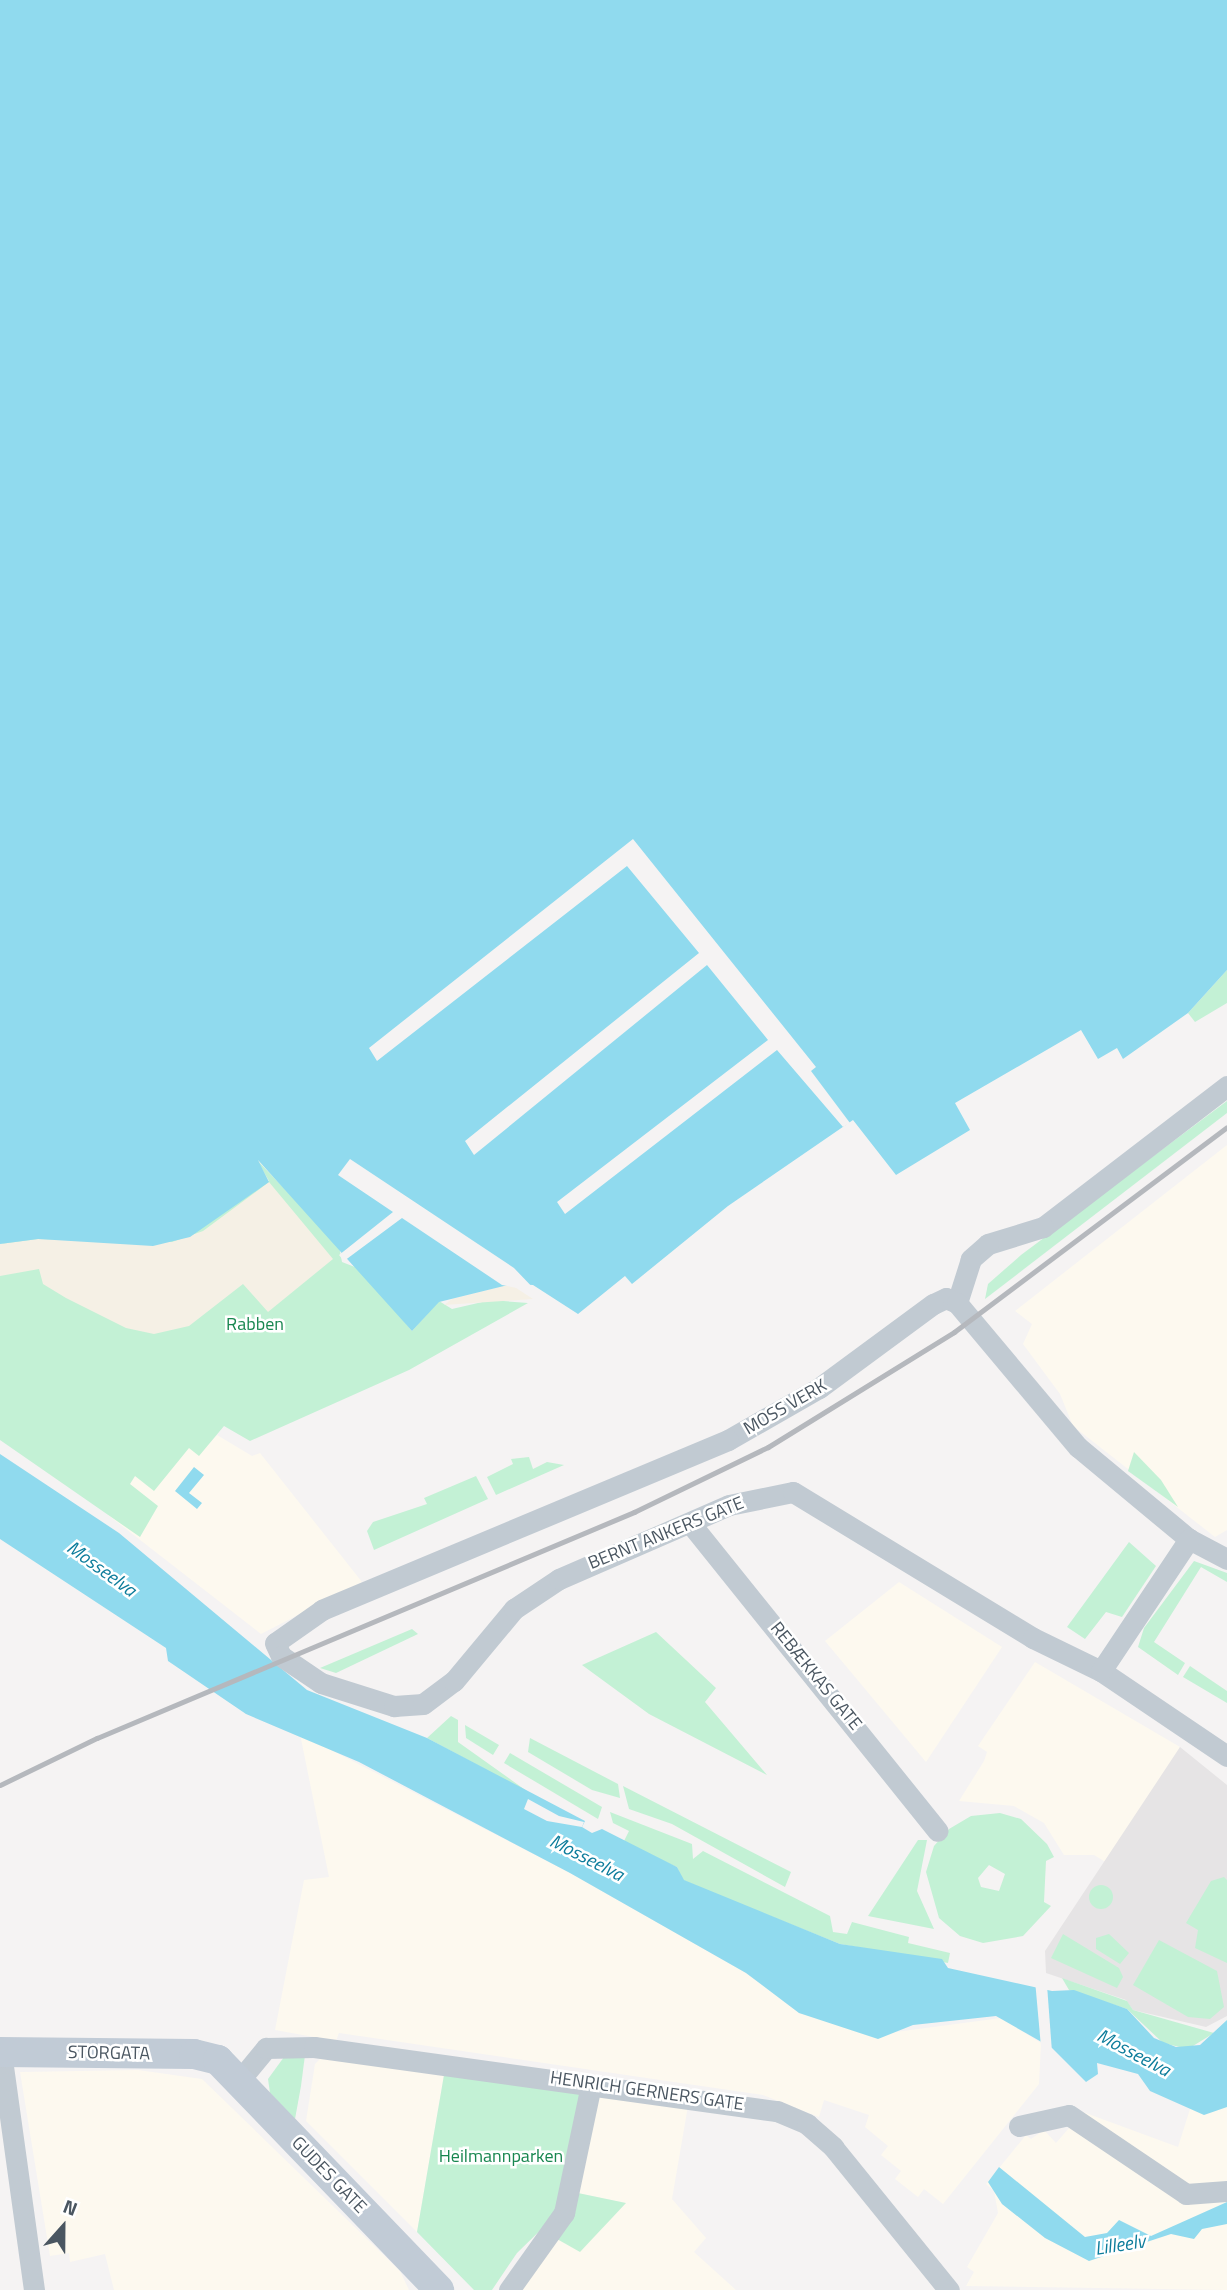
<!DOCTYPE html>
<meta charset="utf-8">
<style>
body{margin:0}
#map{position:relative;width:1227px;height:2290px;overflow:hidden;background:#f5f3f3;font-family:"Titillium Web",sans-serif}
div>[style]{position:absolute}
.commercial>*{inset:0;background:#fdf9ef}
.education>*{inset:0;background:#e6e4e5}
.green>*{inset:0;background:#c3f1d5}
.round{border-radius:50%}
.sand>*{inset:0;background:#f5f0e5}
.water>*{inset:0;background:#90daee}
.pier>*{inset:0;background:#f5f3f3}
.street>*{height:21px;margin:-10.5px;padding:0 10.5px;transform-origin:10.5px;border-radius:10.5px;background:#c1cad2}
.secondary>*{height:30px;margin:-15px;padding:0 15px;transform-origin:15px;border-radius:15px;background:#c1cbd6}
.rail>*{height:5px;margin:-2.5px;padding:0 2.5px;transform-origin:2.5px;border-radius:2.5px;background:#b5b8bd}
span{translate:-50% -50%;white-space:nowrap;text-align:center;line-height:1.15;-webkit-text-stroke:5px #fff;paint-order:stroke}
.park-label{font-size:18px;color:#17864f}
.street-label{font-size:18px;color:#4a5661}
.water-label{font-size:19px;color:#0c7c9b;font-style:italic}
.north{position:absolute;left:28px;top:2192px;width:70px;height:70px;-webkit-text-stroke:5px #fff;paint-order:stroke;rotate:21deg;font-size:19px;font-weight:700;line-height:28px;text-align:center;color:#4a5661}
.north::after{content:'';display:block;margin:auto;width:24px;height:32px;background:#4a5661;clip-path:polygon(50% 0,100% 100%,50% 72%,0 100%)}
</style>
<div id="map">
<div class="commercial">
<i style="clip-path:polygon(1227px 1145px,1227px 1530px,1215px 1537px,1073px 1426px,1060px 1394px,1023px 1344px,1032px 1324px,1015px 1311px)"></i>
<i style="clip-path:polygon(217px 1435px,252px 1456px,260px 1453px,362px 1582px,261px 1634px,108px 1515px,161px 1439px,209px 1444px)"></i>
<i style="clip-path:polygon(899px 1582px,1002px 1647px,926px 1762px,825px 1641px)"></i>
<i style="clip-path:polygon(1035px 1662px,1180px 1747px,1107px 1863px,1094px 1855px,1064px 1855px,1044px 1823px,1014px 1806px,959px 1801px,984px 1761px,987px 1752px,978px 1746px)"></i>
<i style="clip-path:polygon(300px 1734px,570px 1873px,746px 1973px,799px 2013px,888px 2033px,1001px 2018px,1041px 2043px,1039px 2084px,943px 2204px,924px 2189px,918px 2197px,895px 2179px,901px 2171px,881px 2155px,888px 2146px,865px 2127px,869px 2115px,824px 2100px,819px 2117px,763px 2095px,339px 2033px,336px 2041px,275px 2030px,304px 1880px,329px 1877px)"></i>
<i style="clip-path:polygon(322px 2057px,444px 2075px,417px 2232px,306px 2121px,315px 2064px)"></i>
<i style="clip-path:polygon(138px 2070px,202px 2079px,400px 2271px,409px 2290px,114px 2290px,105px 2254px,70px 2262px,69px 2253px,50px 2256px,20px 2072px)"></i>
<i style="clip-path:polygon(593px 2094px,688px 2106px,672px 2199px,706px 2238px,694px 2252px,736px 2290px,522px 2290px,557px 2239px,625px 2203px,573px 2192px)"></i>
<i style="clip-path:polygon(1227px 2107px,1227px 2290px,966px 2286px,974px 2272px,967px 2267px,998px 2213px,994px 2191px,986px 2184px,1026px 2135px,1031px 2139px,1044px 2130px,1056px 2143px,1083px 2112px,1178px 2147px,1190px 2109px)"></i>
</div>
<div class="education">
<i style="clip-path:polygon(1180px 1747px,1227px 1785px,1227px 2016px,1206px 2027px,1133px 2010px,1126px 2000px,1046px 1973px,1045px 1951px)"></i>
</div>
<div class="green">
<i style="clip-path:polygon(1227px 970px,1227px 1003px,1195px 1022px,1188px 1013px)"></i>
<i style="clip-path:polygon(1227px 1101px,1227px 1113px,985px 1299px,988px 1284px,1021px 1255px)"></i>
<i style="clip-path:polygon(257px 1160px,339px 1246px,342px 1262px,360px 1269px,412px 1331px,439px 1301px,452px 1309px,491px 1300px,528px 1303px,409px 1370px,250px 1441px,224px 1426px,199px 1456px,189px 1448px,154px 1491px,135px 1476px,130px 1484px,158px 1506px,140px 1537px,0 1440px,0 1244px,269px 1181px)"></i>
<i style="clip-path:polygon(1134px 1452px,1161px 1480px,1178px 1507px,1128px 1471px)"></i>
<i style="clip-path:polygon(529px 1457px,533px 1469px,547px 1462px,564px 1465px,496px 1495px,487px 1477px,513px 1464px,511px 1459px)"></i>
<i style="clip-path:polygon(476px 1476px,488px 1499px,374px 1550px,367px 1531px,373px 1522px,427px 1504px,424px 1498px)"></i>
<i style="clip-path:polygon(1129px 1542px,1156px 1566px,1122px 1617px,1106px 1612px,1085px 1639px,1067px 1627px)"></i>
<i style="clip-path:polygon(1194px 1561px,1227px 1573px,1227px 1582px,1201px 1567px,1154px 1642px,1185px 1663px,1178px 1675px,1138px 1647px,1144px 1628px)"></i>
<i style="clip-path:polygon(412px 1629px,418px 1634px,336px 1673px,320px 1668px)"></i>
<i style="clip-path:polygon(656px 1632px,716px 1688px,705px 1702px,767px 1775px,649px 1714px,582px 1665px)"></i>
<i style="clip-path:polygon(1190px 1666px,1227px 1691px,1227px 1703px,1183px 1677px)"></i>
<i style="clip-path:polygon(451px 1716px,458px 1720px,458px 1742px,531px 1794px,427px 1738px)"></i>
<i style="clip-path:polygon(465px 1725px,499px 1745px,493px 1755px,466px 1738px)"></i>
<i style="clip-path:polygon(530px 1738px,618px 1784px,620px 1798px,592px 1790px,528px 1752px)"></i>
<i style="clip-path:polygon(510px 1753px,602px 1807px,598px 1819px,504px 1763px)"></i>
<i style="clip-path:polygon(623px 1786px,791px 1872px,785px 1887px,672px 1824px,629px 1809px)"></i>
<i style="clip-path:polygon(610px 1812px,692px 1844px,693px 1859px,703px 1851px,830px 1916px,833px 1932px,847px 1934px,852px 1922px,909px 1937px,908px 1943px,950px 1953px,948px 1963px,840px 1944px,710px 1892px,683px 1880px,677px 1867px,630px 1847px,624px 1841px,629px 1831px,613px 1823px)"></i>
<i style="clip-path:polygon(evenodd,1000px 1813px,1021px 1819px,1047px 1844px,1054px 1857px,1046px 1861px,1044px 1902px,1051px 1906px,1023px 1936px,983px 1943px,960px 1936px,939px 1918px,926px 1872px,934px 1846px,949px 1829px,971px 1816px,1000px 1813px,989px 1865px,1005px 1874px,999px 1891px,981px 1887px,978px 1878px,989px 1865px)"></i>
<i style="clip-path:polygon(918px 1840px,927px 1840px,917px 1891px,934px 1929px,868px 1916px)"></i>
<i style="clip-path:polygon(1224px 1877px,1227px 1880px,1227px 1963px,1195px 1948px,1198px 1930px,1186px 1923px,1211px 1881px)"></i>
<i class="round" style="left:1089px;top:1885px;width:24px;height:24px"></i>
<i style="clip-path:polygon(1063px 1934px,1119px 1968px,1123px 1977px,1117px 1988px,1051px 1958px)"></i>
<i style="clip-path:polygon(1109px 1934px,1129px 1953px,1120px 1964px,1096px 1949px,1096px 1938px)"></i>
<i style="clip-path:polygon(1159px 1940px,1217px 1971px,1224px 2007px,1210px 2019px,1188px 2017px,1133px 1985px)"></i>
<i style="clip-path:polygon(1062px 1978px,1127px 2001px,1133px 2010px,1214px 2033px,1188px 2049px,1163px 2043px,1127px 2009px,1069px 1990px)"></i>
<i style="clip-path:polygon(305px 2055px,301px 2086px,295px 2119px,270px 2093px,268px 2079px,284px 2057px)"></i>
<i style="clip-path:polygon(444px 2075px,587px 2095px,559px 2212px,517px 2253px,492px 2290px,474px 2290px,417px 2232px)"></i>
<i style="clip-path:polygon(573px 2192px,626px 2203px,580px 2252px,557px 2239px)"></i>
</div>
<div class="sand">
<i style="clip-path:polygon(269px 1182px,333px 1259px,268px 1312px,243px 1284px,189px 1326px,154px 1334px,126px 1328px,66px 1298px,43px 1284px,39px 1269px,0 1276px,0 1244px,38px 1239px,172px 1242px,203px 1231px)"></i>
<i style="clip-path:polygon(510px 1284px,533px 1299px,444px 1305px,452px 1299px)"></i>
</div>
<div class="water">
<i style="clip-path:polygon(0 0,1227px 0,1227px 970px,1188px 1013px,1123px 1059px,1117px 1048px,1098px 1059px,1081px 1030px,955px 1103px,970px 1130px,896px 1175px,853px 1120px,728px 1206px,632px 1284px,625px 1276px,578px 1314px,533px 1285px,512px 1284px,439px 1302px,412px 1331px,258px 1160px,269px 1182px,190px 1237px,153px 1246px,38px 1239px,0 1244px)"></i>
<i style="clip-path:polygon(0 1454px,119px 1533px,307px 1690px,427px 1738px,585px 1821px,582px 1827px,592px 1833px,602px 1829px,677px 1867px,684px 1880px,840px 1944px,942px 1959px,948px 1968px,1052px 1991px,1074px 1990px,1127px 2009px,1154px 2038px,1176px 2047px,1200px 2045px,1227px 2020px,1227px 2107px,1204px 2115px,1150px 2091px,1138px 2074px,1097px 2063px,1098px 2074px,1086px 2082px,1052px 2048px,996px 2016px,913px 2025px,878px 2039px,799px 2013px,746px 1973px,570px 1873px,359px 1762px,246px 1714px,168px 1661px,166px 1648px,0 1539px)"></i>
<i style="clip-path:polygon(194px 1467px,204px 1475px,189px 1493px,202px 1503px,197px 1509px,175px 1491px)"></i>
<i style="clip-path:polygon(999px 2167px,1085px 2237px,1107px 2233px,1119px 2220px,1151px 2236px,1227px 2202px,1227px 2224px,1202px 2229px,1194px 2239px,1171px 2234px,1089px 2261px,1045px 2238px,1002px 2204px,988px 2182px)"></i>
</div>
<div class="pier">
<i style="clip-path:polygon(633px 839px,816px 1067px,811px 1071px,850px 1123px,843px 1127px,777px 1050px,565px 1214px,557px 1202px,768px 1040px,707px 965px,474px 1155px,465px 1141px,699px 953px,627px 866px,377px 1061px,369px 1048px)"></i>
<i style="clip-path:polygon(350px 1159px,514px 1268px,537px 1292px,502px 1285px,402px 1218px,344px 1261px,339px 1255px,393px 1212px,338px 1175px)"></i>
<i style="clip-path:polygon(528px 1799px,559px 1816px,584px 1822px,582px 1827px,547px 1821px,524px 1809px)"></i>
<i style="clip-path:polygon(1035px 1980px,1047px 1985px,1052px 2052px,1041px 2047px)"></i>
</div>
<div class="street">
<i style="left:1227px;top:1086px;width:232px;rotate:142.5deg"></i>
<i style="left:1043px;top:1227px;width:58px;rotate:162.8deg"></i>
<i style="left:988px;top:1244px;width:23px;rotate:139deg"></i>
<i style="left:971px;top:1259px;width:46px;rotate:107.7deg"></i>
<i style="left:957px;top:1303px;width:12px;rotate:-156deg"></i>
<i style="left:946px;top:1298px;width:14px;rotate:155deg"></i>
<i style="left:933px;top:1304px;width:142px;rotate:143.6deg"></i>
<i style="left:819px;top:1388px;width:105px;rotate:150.3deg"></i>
<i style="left:728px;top:1440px;width:440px;rotate:157.3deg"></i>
<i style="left:322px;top:1610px;width:57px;rotate:144.9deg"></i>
<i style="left:275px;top:1643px;width:14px;rotate:65deg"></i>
<i style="left:281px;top:1656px;width:48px;rotate:34deg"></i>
<i style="left:321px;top:1683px;width:77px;rotate:17.5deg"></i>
<i style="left:394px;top:1706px;width:29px;rotate:-4deg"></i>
<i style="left:423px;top:1704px;width:39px;rotate:-37deg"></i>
<i style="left:454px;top:1681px;width:94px;rotate:-50.2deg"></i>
<i style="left:514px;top:1609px;width:54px;rotate:-33.7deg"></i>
<i style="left:559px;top:1579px;width:185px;rotate:-23.5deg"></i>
<i style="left:729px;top:1505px;width:65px;rotate:-11.5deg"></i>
<i style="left:793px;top:1492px;width:281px;rotate:31.3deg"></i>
<i style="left:1033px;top:1638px;width:76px;rotate:25.9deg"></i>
<i style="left:1101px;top:1671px;width:152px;rotate:34deg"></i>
<i style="left:957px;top:1303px;width:188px;rotate:50deg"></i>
<i style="left:1078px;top:1447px;width:144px;rotate:39.7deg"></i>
<i style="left:1189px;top:1539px;width:43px;rotate:27.8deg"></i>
<i style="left:690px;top:1523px;width:395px;rotate:51.2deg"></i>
<i style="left:1101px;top:1671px;width:159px;rotate:-56.3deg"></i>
<i style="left:1px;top:2052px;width:240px;rotate:82.1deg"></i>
<i style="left:239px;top:2081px;width:43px;rotate:-50.7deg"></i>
<i style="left:266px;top:2048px;width:48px;rotate:-1.2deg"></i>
<i style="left:314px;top:2047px;width:467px;rotate:7.9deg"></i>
<i style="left:777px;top:2111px;width:33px;rotate:23deg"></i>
<i style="left:807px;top:2124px;width:35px;rotate:41deg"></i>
<i style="left:833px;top:2147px;width:184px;rotate:51deg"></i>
<i style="left:1019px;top:2126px;width:51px;rotate:-12.4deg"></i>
<i style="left:1069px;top:2115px;width:141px;rotate:34deg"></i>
<i style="left:1186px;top:2194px;width:41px;rotate:-4.2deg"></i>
<i style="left:509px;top:2290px;width:95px;rotate:-54.5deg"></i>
<i style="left:564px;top:2213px;width:131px;rotate:-78.1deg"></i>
</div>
<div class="secondary">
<i style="left:0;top:2052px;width:194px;rotate:0.6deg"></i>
<i style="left:194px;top:2054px;width:25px;rotate:14deg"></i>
<i style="left:218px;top:2060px;width:319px;rotate:46.1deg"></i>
</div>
<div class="rail">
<i style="left:0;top:1785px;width:108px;rotate:-25.9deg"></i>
<i style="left:97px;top:1738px;width:583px;rotate:-22.82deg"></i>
<i style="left:634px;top:1512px;width:149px;rotate:-25.9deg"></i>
<i style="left:768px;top:1447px;width:219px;rotate:-31.7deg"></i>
<i style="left:954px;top:1332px;width:341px;rotate:-36.9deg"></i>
</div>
<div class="park-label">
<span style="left:255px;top:1324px">Rabben</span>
<span style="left:501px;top:2156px">Heilmannparken</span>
</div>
<div class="street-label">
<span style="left:785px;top:1407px;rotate:-30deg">MOSS VERK</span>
<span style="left:666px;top:1533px;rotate:-22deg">BERNT ANKERS GATE</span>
<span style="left:816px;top:1676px;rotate:51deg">REBÆKKAS GATE</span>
<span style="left:109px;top:2053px;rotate:1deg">STORGATA</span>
<span style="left:647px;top:2091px;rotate:8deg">HENRICH GERNERS GATE</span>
<span style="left:329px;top:2175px;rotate:46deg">GUDES GATE</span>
</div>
<div class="water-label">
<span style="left:102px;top:1568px;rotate:36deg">Mosseelva</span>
<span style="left:587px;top:1857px;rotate:27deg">Mosseelva</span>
<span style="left:1134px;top:2052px;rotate:28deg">Mosseelva</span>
<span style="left:1120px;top:2244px;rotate:-9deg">Lilleelv</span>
</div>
<div class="north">N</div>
</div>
